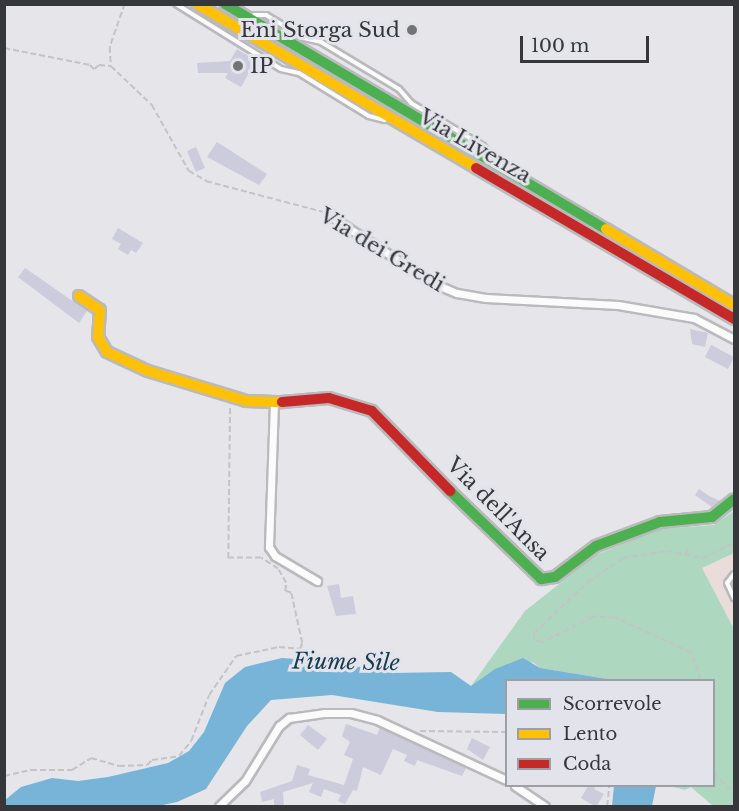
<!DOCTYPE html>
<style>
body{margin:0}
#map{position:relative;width:739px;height:811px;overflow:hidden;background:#e5e5ea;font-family:"Libre Baskerville",serif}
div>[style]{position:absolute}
.medical>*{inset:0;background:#e9dcd9}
.green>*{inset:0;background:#add7bf}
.water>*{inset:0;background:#77b4d8}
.building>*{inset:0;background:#ccd}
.path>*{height:1.5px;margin-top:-0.75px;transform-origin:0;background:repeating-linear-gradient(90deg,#c4c4c5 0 6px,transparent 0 9px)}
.roads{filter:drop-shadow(2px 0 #bababd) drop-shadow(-2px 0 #bababd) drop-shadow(0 2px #bababd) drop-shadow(0 -2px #bababd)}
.lane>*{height:4px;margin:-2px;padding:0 2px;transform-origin:2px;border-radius:2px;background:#fbfbfc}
.street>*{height:7px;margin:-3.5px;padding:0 3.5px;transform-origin:3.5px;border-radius:3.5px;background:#fbfbfc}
.fast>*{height:10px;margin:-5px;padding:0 5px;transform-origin:5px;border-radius:5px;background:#4caf50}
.slow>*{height:10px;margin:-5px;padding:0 5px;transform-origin:5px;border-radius:5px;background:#ffc107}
.jam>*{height:10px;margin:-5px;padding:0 5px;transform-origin:5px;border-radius:5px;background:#c62828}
.dots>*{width:16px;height:16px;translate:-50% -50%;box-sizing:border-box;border:3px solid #e3e3ec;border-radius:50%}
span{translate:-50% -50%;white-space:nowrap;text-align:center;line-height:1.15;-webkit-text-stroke:6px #e3e3ec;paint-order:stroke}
.poi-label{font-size:21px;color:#36373a}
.right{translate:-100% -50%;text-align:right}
.left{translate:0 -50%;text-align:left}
.street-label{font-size:21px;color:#36373a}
.water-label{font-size:22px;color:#173c51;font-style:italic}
.frame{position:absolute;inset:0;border:6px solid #36373a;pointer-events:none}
.legend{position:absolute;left:505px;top:679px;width:210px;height:108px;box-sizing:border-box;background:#e3e3ec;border:2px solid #9e9ea5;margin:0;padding:8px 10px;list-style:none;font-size:18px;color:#36373a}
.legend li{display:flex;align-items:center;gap:12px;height:30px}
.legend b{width:30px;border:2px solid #9e9ea5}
.scale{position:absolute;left:520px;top:36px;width:129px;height:27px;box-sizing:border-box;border:3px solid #36373a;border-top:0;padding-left:8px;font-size:18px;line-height:21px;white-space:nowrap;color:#36373a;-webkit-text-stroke:4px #e3e3ec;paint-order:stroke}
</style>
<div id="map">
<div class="medical">
<i style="clip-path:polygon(734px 553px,734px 629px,702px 568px)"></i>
</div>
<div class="green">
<i style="clip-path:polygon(734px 511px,734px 553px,702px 568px,734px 629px,734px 806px,713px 806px,691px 787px,685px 790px,669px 786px,714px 786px,714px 680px,614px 680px,540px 668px,533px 662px,471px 686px,525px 611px,596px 555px,659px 529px,714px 525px)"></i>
</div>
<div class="water">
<i style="clip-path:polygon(282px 658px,334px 662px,391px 673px,451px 672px,471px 686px,495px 669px,523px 658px,540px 668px,614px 680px,506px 680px,506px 714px,438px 712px,332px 695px,271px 700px,247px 726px,206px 789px,177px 802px,158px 806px,5px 806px,5px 800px,21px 787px,52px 778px,78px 781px,108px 777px,168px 763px,189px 751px,204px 732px,225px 683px,245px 667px)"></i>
<i style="clip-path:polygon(614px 786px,656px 786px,652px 806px,612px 806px)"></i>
</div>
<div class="building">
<i style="clip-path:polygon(237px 49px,256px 61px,241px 87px,225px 78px,228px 73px,198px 73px,197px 63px,230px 61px)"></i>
<i style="clip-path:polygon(217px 142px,267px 174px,259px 185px,207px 157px)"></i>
<i style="clip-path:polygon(196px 147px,205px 168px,196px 172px,187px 151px)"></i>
<i style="clip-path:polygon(118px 228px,143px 243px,136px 253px,131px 250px,128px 255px,118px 249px,121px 244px,112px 239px)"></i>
<i style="clip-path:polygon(25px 268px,87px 311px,79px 323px,18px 277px)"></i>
<i style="clip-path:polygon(690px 329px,708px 333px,705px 347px,692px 344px)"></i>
<i style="clip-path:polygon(711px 345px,734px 357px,728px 369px,705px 357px)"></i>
<i style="clip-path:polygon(699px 489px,709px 496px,720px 501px,712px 507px,695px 495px)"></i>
<i style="clip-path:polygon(339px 584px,341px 598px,353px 596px,356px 614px,336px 616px,327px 586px)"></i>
<i style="clip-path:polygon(346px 724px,377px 735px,380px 727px,466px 768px,462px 776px,417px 760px,415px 766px,404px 761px,407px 755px,393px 749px,381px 775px,363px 767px,357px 791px,353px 790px,345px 804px,338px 801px,341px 795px,324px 789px,321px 797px,309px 792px,313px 783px,283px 792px,284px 807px,274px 807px,274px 799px,262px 802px,260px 792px,292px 781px,297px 765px,310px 769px,308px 775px,344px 785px,353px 759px,344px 755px,350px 742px,342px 736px)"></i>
<i style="clip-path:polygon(308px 725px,327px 739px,318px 750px,300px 735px)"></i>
<i style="clip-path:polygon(472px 738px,490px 747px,483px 760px,467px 749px)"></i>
<i style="clip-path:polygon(588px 786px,596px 786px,594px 789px,604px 794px,596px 807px,581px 798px)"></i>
</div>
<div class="path">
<i style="left:125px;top:4px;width:46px;rotate:109.2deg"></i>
<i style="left:110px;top:47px;width:19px;rotate:87deg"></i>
<i style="left:111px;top:66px;width:57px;rotate:43.6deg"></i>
<i style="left:152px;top:105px;width:76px;rotate:60.7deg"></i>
<i style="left:189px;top:171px;width:20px;rotate:30deg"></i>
<i style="left:206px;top:181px;width:121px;rotate:14.8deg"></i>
<i style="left:4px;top:48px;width:88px;rotate:11.2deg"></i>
<i style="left:90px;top:65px;width:6px;rotate:45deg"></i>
<i style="left:94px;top:69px;width:6px;rotate:-39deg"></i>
<i style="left:99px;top:65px;width:12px;rotate:5deg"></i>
<i style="left:685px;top:554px;width:8px;rotate:-60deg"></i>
<i style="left:700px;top:680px;width:28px;rotate:-108deg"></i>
<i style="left:691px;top:653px;width:84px;rotate:-155.3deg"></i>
<i style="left:615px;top:618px;width:22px;rotate:-177deg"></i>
<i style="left:593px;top:617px;width:57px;rotate:153deg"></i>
<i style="left:542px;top:643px;width:9px;rotate:-159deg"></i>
<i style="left:534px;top:640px;width:7px;rotate:-90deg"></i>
<i style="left:534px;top:633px;width:74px;rotate:-43.4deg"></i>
<i style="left:588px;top:582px;width:42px;rotate:-34.4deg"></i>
<i style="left:623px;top:558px;width:45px;rotate:-9deg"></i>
<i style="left:667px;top:551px;width:37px;rotate:11deg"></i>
<i style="left:703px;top:558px;width:34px;rotate:-26deg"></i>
<i style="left:420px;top:731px;width:86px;rotate:0.7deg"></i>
<i style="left:714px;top:773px;width:29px;rotate:46deg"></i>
<i style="left:4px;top:776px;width:28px;rotate:-13deg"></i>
<i style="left:31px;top:770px;width:41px"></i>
<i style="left:72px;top:770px;width:22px;rotate:-32deg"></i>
<i style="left:91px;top:758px;width:29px;rotate:16deg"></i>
<i style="left:119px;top:766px;width:28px;rotate:-2deg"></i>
<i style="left:147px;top:765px;width:7px;rotate:-45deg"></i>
<i style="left:152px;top:760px;width:27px;rotate:-8deg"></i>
<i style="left:179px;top:756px;width:19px;rotate:-51deg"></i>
<i style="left:191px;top:741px;width:49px;rotate:-68.6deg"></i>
<i style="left:209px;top:695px;width:47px;rotate:-55.3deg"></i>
<i style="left:236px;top:656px;width:44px;rotate:-11.8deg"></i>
<i style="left:279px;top:647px;width:21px;rotate:5deg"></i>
<i style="left:300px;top:649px;width:6px;rotate:-72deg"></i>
<i style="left:302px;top:643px;width:51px;rotate:-102.4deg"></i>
<i style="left:291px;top:593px;width:6px;rotate:-162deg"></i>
<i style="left:285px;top:591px;width:8px;rotate:-83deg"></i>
<i style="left:286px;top:583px;width:16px;rotate:-120deg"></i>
<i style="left:278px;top:569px;width:20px;rotate:-147deg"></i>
<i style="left:261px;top:558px;width:33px;rotate:180deg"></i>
<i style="left:228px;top:558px;width:153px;rotate:-89.3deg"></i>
<i style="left:607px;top:806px;width:20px;rotate:-84deg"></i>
</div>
<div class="roads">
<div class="lane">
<i style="left:176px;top:4px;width:123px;rotate:31.8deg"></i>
<i style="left:281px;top:69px;width:18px;rotate:13deg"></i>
<i style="left:299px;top:73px;width:82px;rotate:31.6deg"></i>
<i style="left:369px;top:116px;width:16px;rotate:15deg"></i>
<i style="left:254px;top:15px;width:12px"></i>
<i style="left:266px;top:15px;width:44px;rotate:31.2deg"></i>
<i style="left:304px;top:38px;width:17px;rotate:13deg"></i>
<i style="left:321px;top:42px;width:91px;rotate:31.1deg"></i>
<i style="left:399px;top:89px;width:18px;rotate:49deg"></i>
<i style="left:411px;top:103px;width:84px;rotate:30.8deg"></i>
<i style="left:483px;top:146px;width:11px;rotate:49deg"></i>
<i style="left:734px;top:574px;width:11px;rotate:128deg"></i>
<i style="left:727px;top:583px;width:17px;rotate:65deg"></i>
</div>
<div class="street">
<i style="left:330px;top:216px;width:123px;rotate:33deg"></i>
<i style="left:433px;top:283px;width:26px;rotate:23deg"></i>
<i style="left:457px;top:293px;width:29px;rotate:10deg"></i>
<i style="left:486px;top:298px;width:132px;rotate:3deg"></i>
<i style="left:618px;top:305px;width:77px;rotate:9.7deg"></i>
<i style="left:694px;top:318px;width:45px;rotate:27.7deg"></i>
<i style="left:274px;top:403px;width:144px;rotate:92deg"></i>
<i style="left:269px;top:547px;width:11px;rotate:56deg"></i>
<i style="left:275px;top:556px;width:49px;rotate:30.8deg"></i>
<i style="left:515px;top:786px;width:36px;rotate:34deg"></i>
<i style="left:219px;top:806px;width:36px;rotate:-44deg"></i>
<i style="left:245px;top:781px;width:65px;rotate:-58.3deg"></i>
<i style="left:279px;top:726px;width:13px;rotate:-39deg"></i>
<i style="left:289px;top:718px;width:35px;rotate:-8deg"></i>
<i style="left:324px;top:713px;width:27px"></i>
<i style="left:351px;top:713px;width:27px;rotate:15deg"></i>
<i style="left:377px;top:720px;width:142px;rotate:24.9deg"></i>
</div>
<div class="fast">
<i style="left:225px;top:4px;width:442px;rotate:30.6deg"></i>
<i style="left:450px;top:491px;width:127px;rotate:44deg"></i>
<i style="left:541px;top:579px;width:14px;rotate:-8deg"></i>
<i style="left:555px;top:577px;width:51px;rotate:-37.1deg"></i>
<i style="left:596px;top:546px;width:68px;rotate:-20.6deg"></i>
<i style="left:660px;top:522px;width:52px;rotate:-5.5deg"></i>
<i style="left:712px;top:517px;width:28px;rotate:-39deg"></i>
</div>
<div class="slow">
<i style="left:197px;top:4px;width:324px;rotate:30.4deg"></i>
<i style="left:606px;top:229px;width:149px;rotate:30.7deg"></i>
<i style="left:79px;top:296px;width:25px;rotate:34deg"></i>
<i style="left:100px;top:310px;width:27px;rotate:94deg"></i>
<i style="left:98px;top:337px;width:17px;rotate:59deg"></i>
<i style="left:107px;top:352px;width:45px;rotate:24.9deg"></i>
<i style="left:148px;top:371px;width:102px;rotate:17deg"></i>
<i style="left:246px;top:401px;width:36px;rotate:2deg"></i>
</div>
<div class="jam">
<i style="left:476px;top:168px;width:299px;rotate:30.3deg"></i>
<i style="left:282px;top:402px;width:47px;rotate:-4.9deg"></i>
<i style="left:329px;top:398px;width:45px;rotate:16.8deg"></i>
<i style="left:372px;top:411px;width:112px;rotate:45.7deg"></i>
</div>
</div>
<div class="dots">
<i style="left:412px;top:30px;background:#737478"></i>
<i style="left:238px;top:66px;background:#737478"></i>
</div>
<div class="poi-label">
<span class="right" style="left:400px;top:30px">Eni Storga Sud</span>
<span class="left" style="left:250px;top:66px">IP</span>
</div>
<div class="street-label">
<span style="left:475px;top:146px;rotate:30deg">Via Livenza</span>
<span style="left:382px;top:250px;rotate:31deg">Via dei Gredi</span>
<span style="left:498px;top:509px;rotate:45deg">Via dell'Ansa</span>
</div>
<div class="water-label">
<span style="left:346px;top:662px;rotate:1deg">Fiume Sile</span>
</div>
<div class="frame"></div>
<ul class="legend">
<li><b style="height:8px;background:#4caf50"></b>Scorrevole</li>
<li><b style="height:8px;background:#ffc107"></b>Lento</li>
<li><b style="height:8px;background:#c62828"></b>Coda</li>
</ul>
<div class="scale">100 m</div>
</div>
